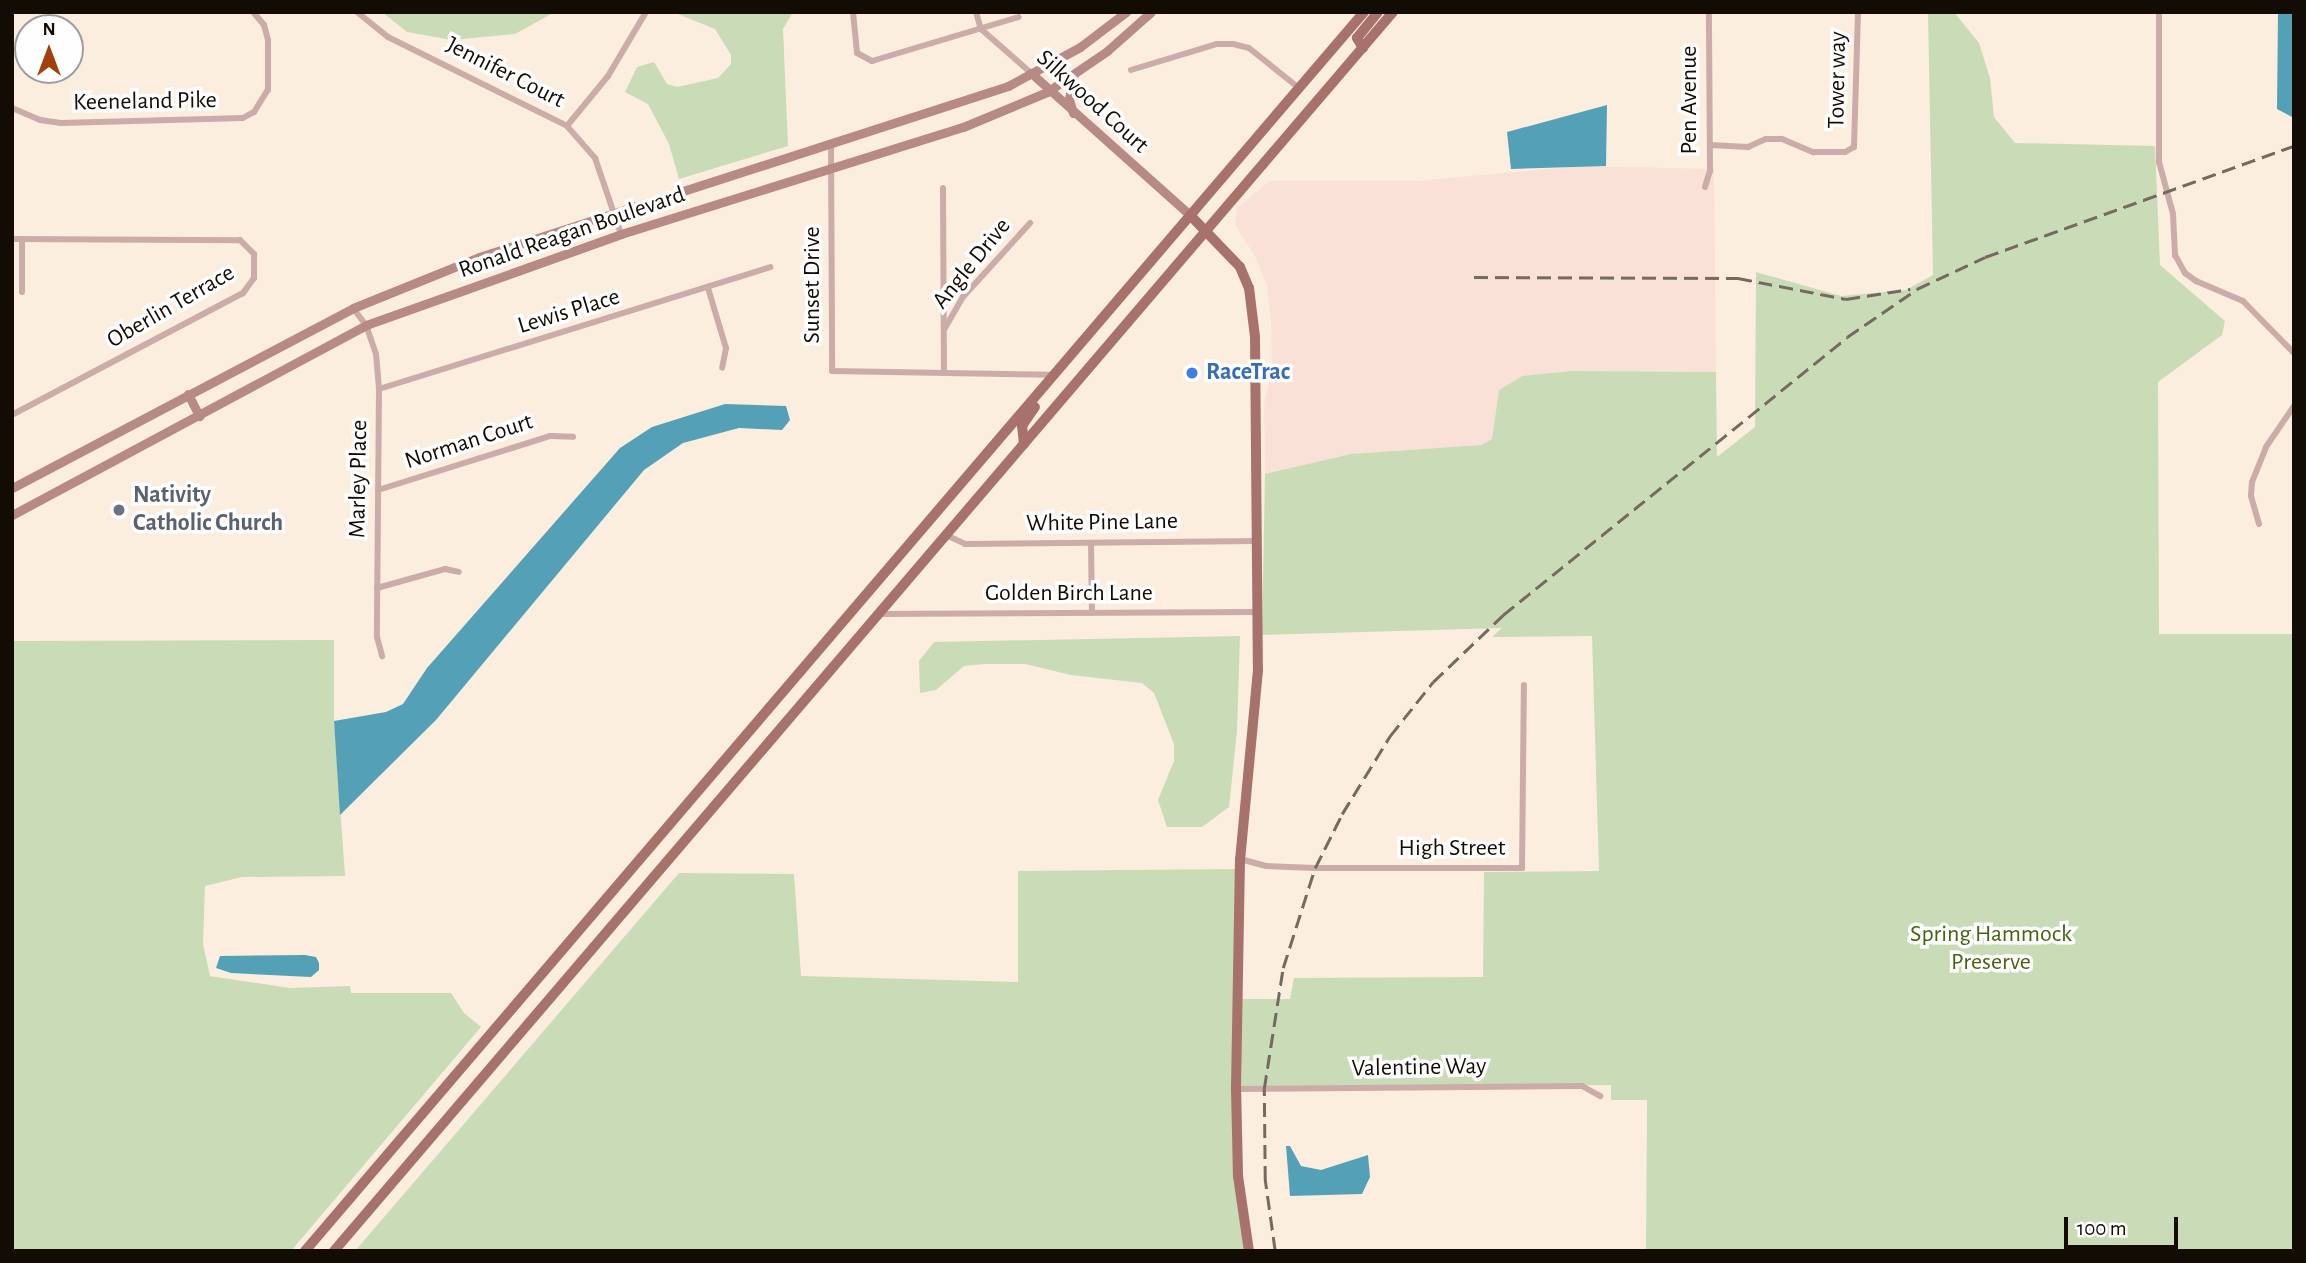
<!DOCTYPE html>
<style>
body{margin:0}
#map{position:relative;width:2306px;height:1263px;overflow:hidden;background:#fceede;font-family:"Alegreya Sans",sans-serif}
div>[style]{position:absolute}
.industrial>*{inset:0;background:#f9e1d7}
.green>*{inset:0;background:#cadbb7}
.water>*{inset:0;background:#54a1b7}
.street>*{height:6px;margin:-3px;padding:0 3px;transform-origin:3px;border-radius:3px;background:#cbaca8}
.secondary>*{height:9px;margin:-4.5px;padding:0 4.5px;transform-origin:4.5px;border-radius:4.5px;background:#b78a85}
.primary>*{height:10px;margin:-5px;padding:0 5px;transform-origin:5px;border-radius:5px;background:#a8726c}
.rail>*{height:2.5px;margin-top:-1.25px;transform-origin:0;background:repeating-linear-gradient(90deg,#746a5f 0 14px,transparent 0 21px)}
.dots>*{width:19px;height:19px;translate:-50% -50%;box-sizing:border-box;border:4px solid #fefefe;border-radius:50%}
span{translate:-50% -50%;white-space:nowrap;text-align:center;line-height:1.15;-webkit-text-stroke:7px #fefefe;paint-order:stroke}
.street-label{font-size:24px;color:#130c04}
.shop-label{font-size:24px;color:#366cbe;font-weight:700}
.left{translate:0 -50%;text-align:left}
.worship-label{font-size:24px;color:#5b616d;font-weight:700}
.park-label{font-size:24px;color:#456310}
.frame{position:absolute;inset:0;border:14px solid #130c04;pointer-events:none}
.north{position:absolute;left:14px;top:14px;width:70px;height:70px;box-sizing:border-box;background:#fefefe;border:2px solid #a09d9a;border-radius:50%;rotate:0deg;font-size:19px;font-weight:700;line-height:28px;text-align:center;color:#130c04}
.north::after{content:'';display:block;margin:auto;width:24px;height:32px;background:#a33f09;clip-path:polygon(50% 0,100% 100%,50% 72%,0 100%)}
.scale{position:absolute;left:2064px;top:1217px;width:114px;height:32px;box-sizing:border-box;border:4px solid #130c04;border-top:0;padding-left:9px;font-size:21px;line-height:24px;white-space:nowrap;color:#130c04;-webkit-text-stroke:5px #fefefe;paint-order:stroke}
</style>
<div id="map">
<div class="industrial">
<i style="clip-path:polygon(1582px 166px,1714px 169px,1716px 372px,1571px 371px,1522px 376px,1499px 390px,1492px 439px,1481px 445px,1351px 454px,1265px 474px,1264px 404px,1272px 370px,1271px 319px,1267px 286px,1256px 258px,1235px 225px,1237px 208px,1269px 181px,1417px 181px)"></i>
</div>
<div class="green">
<i style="clip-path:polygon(382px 12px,555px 12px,515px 34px,452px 40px,407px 32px)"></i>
<i style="clip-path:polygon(673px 12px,793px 12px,783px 29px,788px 146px,679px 179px,669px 144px,648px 104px,625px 92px,637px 67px,654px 62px,667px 84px,677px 87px,718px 78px,731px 64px,731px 55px,715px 29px)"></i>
<i style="clip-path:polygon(1928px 12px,1954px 12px,1979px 43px,1990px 78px,1994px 117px,2015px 143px,2155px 146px,2160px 265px,2225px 321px,2222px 335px,2158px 382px,2159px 634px,2294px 634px,2294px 1251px,1646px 1251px,1647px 1100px,1611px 1100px,1611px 1085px,1240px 1089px,1242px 999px,1290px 999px,1294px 978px,1483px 977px,1484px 872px,1599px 871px,1592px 636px,1492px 637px,1502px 628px,1262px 635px,1265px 474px,1351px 454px,1481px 445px,1492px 439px,1499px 390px,1522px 376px,1571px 371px,1716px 372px,1717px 457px,1755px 427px,1756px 272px,1841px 296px,1906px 290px,1933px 275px)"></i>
<i style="clip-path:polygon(1240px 636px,1237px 731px,1229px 807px,1202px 827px,1167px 827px,1158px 800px,1174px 761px,1174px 744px,1154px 693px,1142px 683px,1071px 675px,1025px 664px,984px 664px,964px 666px,936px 690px,920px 693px,919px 661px,934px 642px)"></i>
<i style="clip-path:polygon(334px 640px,334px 721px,345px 876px,242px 877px,205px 886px,203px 944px,210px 976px,290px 988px,350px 986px,351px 993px,451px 993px,464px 1013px,481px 1027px,291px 1251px,12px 1251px,12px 641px)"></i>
<i style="clip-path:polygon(1236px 869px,1245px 1251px,355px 1251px,679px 873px,794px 874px,801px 976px,1018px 982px,1018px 871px)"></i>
</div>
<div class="water">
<i style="clip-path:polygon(2278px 12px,2294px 12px,2292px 117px,2277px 109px)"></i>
<i style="clip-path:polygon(1607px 105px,1606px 166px,1511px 169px,1507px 132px)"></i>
<i style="clip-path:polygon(725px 404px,786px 406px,790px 420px,782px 430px,739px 428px,683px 443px,644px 470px,436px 720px,340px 815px,334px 721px,386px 712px,403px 704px,427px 668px,620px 448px,652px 427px)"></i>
<i style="clip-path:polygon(305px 955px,316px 957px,319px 963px,319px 970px,311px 977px,231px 973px,216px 968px,220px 956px)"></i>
<i style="clip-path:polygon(1286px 1146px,1290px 1146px,1301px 1166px,1321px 1170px,1368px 1155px,1370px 1177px,1362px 1194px,1290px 1196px)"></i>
</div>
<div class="street">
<i style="left:357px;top:12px;width:40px;rotate:39deg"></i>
<i style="left:388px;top:37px;width:200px;rotate:26.4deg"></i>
<i style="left:567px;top:126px;width:43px;rotate:48.8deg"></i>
<i style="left:595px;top:158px;width:80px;rotate:71.1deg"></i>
<i style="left:853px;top:12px;width:41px;rotate:84.4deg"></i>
<i style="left:857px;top:53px;width:17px;rotate:28deg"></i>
<i style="left:872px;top:61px;width:153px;rotate:-16.7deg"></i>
<i style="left:976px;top:12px;width:18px;rotate:74deg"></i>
<i style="left:981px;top:29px;width:67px;rotate:41.3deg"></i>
<i style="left:2159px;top:12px;width:150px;rotate:90deg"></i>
<i style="left:2159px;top:162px;width:54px;rotate:74.9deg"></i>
<i style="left:2173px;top:214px;width:41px;rotate:87.2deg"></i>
<i style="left:2175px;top:255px;width:21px;rotate:61deg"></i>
<i style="left:2185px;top:273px;width:14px;rotate:36deg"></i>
<i style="left:2196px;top:281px;width:51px;rotate:23.1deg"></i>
<i style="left:2243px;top:301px;width:73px;rotate:45.6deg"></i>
<i style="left:1131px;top:70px;width:90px;rotate:-16.8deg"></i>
<i style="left:1217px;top:44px;width:16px"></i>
<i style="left:1233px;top:44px;width:16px;rotate:14deg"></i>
<i style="left:1249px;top:48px;width:64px;rotate:38.7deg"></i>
<i style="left:12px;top:108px;width:30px;rotate:23deg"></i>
<i style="left:40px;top:120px;width:21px;rotate:8deg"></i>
<i style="left:61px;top:123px;width:182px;rotate:-1.6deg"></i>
<i style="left:243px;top:118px;width:13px;rotate:-29deg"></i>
<i style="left:254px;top:112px;width:26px;rotate:-58deg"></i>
<i style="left:268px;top:90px;width:50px;rotate:-90deg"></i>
<i style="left:268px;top:40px;width:16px;rotate:-105deg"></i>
<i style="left:264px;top:25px;width:17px;rotate:-130deg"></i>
<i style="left:567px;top:126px;width:65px;rotate:-50.6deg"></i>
<i style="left:608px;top:76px;width:74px;rotate:-59.3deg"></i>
<i style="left:831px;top:145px;width:226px;rotate:89.7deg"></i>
<i style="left:832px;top:371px;width:221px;rotate:1deg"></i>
<i style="left:1710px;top:145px;width:38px;rotate:3deg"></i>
<i style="left:1748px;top:147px;width:20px;rotate:-24deg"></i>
<i style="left:1766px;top:139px;width:16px"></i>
<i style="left:1782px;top:139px;width:34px;rotate:23deg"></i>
<i style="left:1813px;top:152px;width:32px"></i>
<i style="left:1845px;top:152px;width:10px;rotate:-29deg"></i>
<i style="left:1854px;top:147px;width:135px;rotate:-88.3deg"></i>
<i style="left:1705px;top:187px;width:17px;rotate:-73deg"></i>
<i style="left:1710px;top:171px;width:159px;rotate:-90.4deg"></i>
<i style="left:943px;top:188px;width:183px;rotate:89.7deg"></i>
<i style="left:12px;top:239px;width:228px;rotate:0.3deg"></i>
<i style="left:240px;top:240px;width:20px;rotate:45deg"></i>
<i style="left:254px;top:254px;width:24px;rotate:90deg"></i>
<i style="left:254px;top:278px;width:19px;rotate:126deg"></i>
<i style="left:243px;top:293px;width:261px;rotate:152.2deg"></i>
<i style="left:708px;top:288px;width:63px;rotate:73.3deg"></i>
<i style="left:726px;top:348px;width:20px;rotate:101deg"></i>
<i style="left:22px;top:292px;width:53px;rotate:-90deg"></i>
<i style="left:353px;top:308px;width:21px;rotate:53deg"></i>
<i style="left:366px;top:325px;width:31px;rotate:71deg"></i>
<i style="left:376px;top:354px;width:35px;rotate:85deg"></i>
<i style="left:379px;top:389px;width:248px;rotate:90.5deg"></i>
<i style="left:377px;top:637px;width:20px;rotate:75deg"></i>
<i style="left:945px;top:328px;width:36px;rotate:-60deg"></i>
<i style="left:963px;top:297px;width:100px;rotate:-47.8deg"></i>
<i style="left:379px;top:389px;width:410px;rotate:-17.3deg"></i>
<i style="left:378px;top:490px;width:180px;rotate:-17.4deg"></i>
<i style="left:550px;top:436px;width:23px;rotate:2deg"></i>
<i style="left:2259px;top:524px;width:29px;rotate:-106deg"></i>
<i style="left:2251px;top:496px;width:14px;rotate:-86deg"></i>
<i style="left:2252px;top:482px;width:38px;rotate:-68deg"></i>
<i style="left:2266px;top:447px;width:50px;rotate:-55.7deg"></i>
<i style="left:946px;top:535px;width:21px;rotate:25deg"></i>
<i style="left:965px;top:544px;width:292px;rotate:-0.6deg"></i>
<i style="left:1091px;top:543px;width:70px;rotate:89.2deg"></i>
<i style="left:377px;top:588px;width:71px;rotate:-15.6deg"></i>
<i style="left:445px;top:569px;width:14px;rotate:12deg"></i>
<i style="left:879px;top:614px;width:380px;rotate:-0.3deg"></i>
<i style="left:1240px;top:859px;width:27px;rotate:15deg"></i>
<i style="left:1266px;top:866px;width:49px;rotate:2.3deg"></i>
<i style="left:1315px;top:868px;width:207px"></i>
<i style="left:1522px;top:868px;width:183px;rotate:-89.4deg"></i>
<i style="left:1236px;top:1089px;width:346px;rotate:-0.5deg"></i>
<i style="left:1582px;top:1086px;width:21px;rotate:29deg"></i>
</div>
<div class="secondary">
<i style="left:1031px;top:73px;width:213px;rotate:41.8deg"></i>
<i style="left:1073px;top:113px;width:15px;rotate:-106deg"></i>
<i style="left:1069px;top:99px;width:25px;rotate:-79deg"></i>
<i style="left:188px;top:394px;width:25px;rotate:63deg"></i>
<i style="left:12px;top:488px;width:386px;rotate:-27.8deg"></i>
<i style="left:353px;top:308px;width:136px;rotate:-22deg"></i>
<i style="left:479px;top:257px;width:556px;rotate:-17.91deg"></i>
<i style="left:1008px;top:86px;width:82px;rotate:-28.4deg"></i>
<i style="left:1080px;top:47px;width:58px;rotate:-37.3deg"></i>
<i style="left:12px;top:515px;width:402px;rotate:-28.2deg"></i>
<i style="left:366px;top:325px;width:271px;rotate:-19.6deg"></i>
<i style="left:621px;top:234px;width:358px;rotate:-17.4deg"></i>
<i style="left:963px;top:127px;width:91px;rotate:-22.6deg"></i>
<i style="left:1047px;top:92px;width:73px;rotate:-34.3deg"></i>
<i style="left:1107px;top:51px;width:59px;rotate:-41.6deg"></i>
</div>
<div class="primary">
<i style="left:1363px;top:48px;width:12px;rotate:-121deg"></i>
<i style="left:1357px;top:38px;width:33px;rotate:-51deg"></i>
<i style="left:1190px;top:215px;width:72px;rotate:46.1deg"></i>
<i style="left:1240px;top:267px;width:23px;rotate:67deg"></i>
<i style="left:1249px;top:288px;width:49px;rotate:83deg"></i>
<i style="left:1255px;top:337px;width:333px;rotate:89.5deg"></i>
<i style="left:1258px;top:670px;width:190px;rotate:95.4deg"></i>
<i style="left:1240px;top:859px;width:230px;rotate:91deg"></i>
<i style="left:1236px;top:1089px;width:87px;rotate:88.7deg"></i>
<i style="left:1238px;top:1176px;width:76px;rotate:81.7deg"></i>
<i style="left:1024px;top:444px;width:18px;rotate:-96deg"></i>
<i style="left:1022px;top:426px;width:23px;rotate:-56deg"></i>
<i style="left:305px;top:1251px;width:1630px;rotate:-49.48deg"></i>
<i style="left:334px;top:1251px;width:1630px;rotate:-49.48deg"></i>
</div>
<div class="rail">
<i style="left:1474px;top:277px;width:264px;rotate:0.2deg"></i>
<i style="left:1738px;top:278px;width:110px;rotate:11deg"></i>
<i style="left:1846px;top:299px;width:65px;rotate:-8.9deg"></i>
<i style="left:1275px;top:1251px;width:72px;rotate:-98deg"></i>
<i style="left:1265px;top:1180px;width:91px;rotate:-90.6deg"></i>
<i style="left:1264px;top:1089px;width:122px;rotate:-81.1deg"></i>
<i style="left:1283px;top:968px;width:105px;rotate:-72.3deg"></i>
<i style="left:1315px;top:868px;width:60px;rotate:-63.4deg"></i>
<i style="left:1342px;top:814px;width:92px;rotate:-58.4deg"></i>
<i style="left:1390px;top:736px;width:69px;rotate:-51.5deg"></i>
<i style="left:1433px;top:682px;width:97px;rotate:-43.7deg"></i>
<i style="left:1503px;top:615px;width:442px;rotate:-38.9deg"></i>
<i style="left:1847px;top:337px;width:85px;rotate:-34.4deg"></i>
<i style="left:1917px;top:289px;width:75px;rotate:-25.2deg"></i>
<i style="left:1985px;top:257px;width:328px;rotate:-19.8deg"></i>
</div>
<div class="dots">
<i style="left:1192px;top:373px;background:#3f7fe0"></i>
<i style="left:119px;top:510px;background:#6b7280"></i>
</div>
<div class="street-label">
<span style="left:505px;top:73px;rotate:27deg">Jennifer Court</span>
<span style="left:1838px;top:80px;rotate:-89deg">Tower way</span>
<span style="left:1690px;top:100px;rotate:-90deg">Pen Avenue</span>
<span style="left:145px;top:102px;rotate:-1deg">Keeneland Pike</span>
<span style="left:1092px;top:102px;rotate:42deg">Silkwood Court</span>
<span style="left:572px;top:233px;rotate:-19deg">Ronald Reagan Boulevard</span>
<span style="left:972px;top:264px;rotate:-51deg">Angle Drive</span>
<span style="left:813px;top:285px;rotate:-90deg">Sunset Drive</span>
<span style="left:171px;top:307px;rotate:-30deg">Oberlin Terrace</span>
<span style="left:569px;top:312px;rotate:-17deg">Lewis Place</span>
<span style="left:469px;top:442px;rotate:-18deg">Norman Court</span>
<span style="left:359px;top:479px;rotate:-89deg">Marley Place</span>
<span style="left:1102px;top:523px;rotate:-1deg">White Pine Lane</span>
<span style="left:1069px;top:594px">Golden Birch Lane</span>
<span style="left:1452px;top:849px">High Street</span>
<span style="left:1419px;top:1068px;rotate:-1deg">Valentine Way</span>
</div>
<div class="shop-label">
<span class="left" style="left:1206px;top:373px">RaceTrac</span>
</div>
<div class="worship-label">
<span class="left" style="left:133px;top:510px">Nativity<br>Catholic Church</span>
</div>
<div class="park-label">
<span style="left:1991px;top:949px">Spring Hammock<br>Preserve</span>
</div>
<div class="frame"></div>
<div class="north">N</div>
<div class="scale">100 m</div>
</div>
